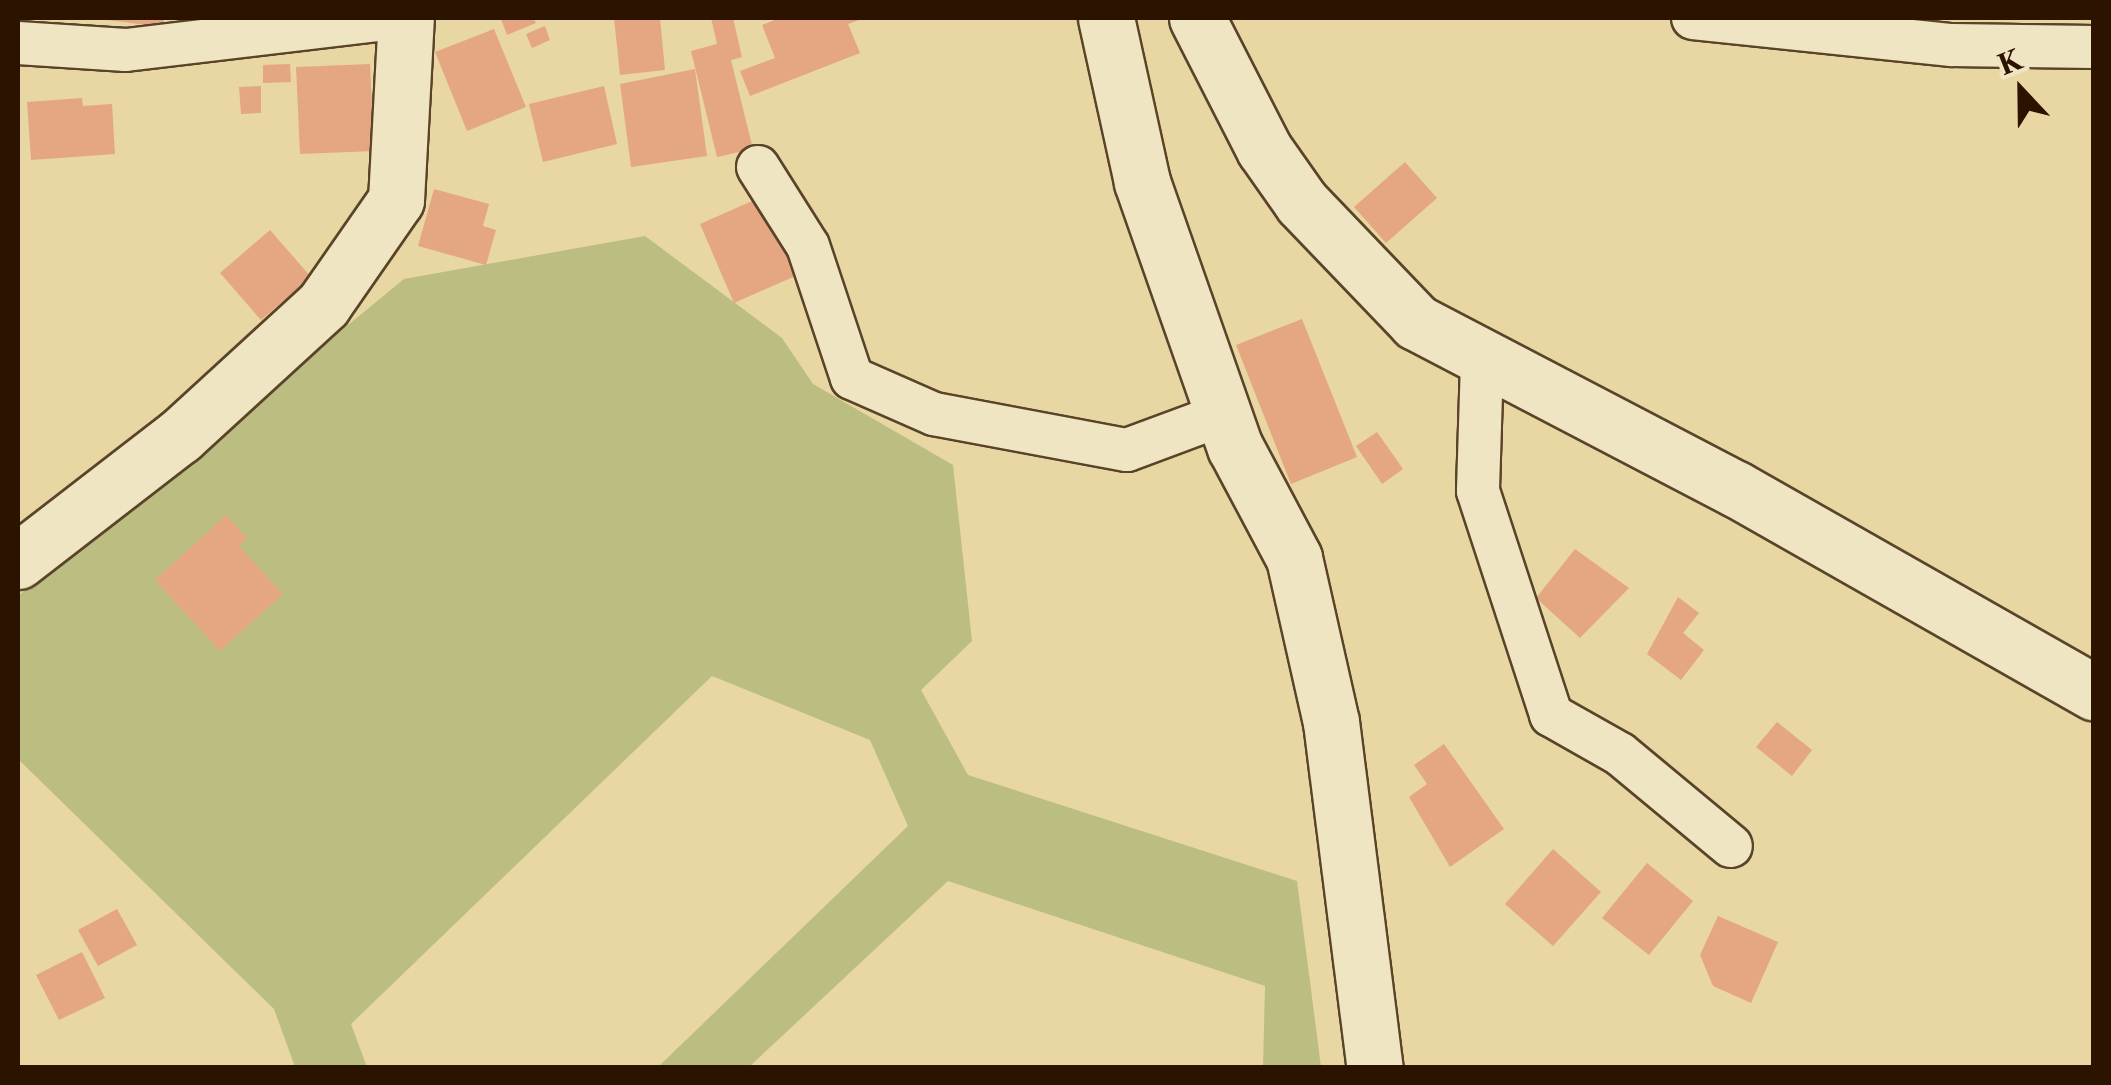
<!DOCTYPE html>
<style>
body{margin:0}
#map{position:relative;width:2111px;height:1085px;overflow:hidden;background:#e8d7a3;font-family:"Libre Caslon Text",serif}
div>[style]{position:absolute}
.green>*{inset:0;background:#bbbd81}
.building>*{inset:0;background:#e5a682}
.roads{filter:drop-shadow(2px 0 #5a4429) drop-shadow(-2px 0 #5a4429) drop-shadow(0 2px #5a4429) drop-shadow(0 -2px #5a4429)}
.street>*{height:42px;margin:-21px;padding:0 21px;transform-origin:21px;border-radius:21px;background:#f0e5c3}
.secondary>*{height:55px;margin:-27.5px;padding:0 27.5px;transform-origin:27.5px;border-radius:27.5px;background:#f0e5c3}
span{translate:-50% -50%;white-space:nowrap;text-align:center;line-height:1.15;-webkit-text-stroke:10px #f0e5c3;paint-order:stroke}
.frame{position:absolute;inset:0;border:20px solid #2b1300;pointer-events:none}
.north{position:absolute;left:1971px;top:40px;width:100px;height:100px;-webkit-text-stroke:8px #f0e5c3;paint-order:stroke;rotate:338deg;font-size:28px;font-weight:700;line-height:40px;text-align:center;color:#2b1300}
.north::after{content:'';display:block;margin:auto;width:35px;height:45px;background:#2b1300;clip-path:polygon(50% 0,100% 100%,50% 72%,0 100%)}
</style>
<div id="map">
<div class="green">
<i style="clip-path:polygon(645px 236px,782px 338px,813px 384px,953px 465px,972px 641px,921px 690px,968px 775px,1297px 881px,1321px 1067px,1263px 1067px,1265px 986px,948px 881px,749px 1067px,658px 1067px,908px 826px,870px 740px,712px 676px,351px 1024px,367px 1067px,295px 1067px,274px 1009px,18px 759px,18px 596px,404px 279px)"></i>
</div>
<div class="building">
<i style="clip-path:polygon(91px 18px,164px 18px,163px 27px)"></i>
<i style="clip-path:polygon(533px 18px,536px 23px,507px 35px,501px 19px)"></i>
<i style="clip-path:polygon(614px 18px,660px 18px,665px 70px,620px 75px)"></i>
<i style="clip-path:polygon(711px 18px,733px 18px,742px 57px,731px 60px,753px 149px,717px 157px,691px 51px,717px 44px)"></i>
<i style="clip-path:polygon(780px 18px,864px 18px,848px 24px,860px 53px,750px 96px,740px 71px,775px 58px,762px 25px)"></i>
<i style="clip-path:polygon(545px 26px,550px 40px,532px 48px,526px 34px)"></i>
<i style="clip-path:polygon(494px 29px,526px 107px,467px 131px,435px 52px)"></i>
<i style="clip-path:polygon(290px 64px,291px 82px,263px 83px,263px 65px)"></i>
<i style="clip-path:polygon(370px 64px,374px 151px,300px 154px,296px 67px)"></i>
<i style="clip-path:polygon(695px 69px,707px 156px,631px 167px,620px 84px)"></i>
<i style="clip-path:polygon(261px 86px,261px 113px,241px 114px,239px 87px)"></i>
<i style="clip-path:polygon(604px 86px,617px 144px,543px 162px,529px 104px)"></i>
<i style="clip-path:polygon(82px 98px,83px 106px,112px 104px,115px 154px,31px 160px,27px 102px)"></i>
<i style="clip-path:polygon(1405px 162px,1437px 198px,1386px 243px,1354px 207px)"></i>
<i style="clip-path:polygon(434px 189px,489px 204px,483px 226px,496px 230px,486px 265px,418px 246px)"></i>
<i style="clip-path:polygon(768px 194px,802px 273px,734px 303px,700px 224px)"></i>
<i style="clip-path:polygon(270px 230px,311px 277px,261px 320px,220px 273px)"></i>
<i style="clip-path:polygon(1302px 319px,1357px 457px,1291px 484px,1236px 345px)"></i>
<i style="clip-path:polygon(1377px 432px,1403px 469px,1382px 484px,1356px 446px)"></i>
<i style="clip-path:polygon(226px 515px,247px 538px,239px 546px,283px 594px,220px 651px,155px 580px)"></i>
<i style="clip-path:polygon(1575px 549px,1629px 588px,1580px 638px,1536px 598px)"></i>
<i style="clip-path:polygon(1678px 597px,1699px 613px,1683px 633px,1704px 650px,1681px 680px,1647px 654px)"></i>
<i style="clip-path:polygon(1777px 722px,1812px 750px,1792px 776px,1756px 747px)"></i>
<i style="clip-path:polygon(1444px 744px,1504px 829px,1450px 867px,1409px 797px,1427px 784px,1414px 765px)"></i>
<i style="clip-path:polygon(1553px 849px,1601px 892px,1553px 946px,1505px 904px)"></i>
<i style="clip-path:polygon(1647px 863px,1693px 901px,1649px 955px,1602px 918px)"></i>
<i style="clip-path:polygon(117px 909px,137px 945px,98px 966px,78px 930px)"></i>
<i style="clip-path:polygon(1718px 916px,1778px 942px,1751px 1003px,1713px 986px,1700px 955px)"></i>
<i style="clip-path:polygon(82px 952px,105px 998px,59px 1020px,36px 975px)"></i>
</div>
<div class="roads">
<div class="street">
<i style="left:1693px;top:18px;width:260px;rotate:6deg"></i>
<i style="left:1952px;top:45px;width:142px;rotate:0.8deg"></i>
<i style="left:18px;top:43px;width:108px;rotate:3.7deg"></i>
<i style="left:126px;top:50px;width:271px;rotate:-6.8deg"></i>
<i style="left:758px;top:167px;width:93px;rotate:57.7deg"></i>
<i style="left:808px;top:246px;width:139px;rotate:71.6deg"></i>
<i style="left:852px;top:378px;width:90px;rotate:23.7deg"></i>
<i style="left:934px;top:414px;width:196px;rotate:10.6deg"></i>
<i style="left:1127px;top:450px;width:103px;rotate:-20.4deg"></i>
<i style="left:1482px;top:362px;width:129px;rotate:91.8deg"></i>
<i style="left:1478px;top:491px;width:236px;rotate:71.9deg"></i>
<i style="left:1551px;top:715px;width:79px;rotate:29.5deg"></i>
<i style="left:1620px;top:754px;width:144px;rotate:39.7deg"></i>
</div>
<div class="secondary">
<i style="left:1106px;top:18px;width:168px;rotate:77.6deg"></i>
<i style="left:1142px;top:182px;width:281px;rotate:70.7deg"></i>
<i style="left:1235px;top:447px;width:126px;rotate:62deg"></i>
<i style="left:1294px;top:558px;width:168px;rotate:77.3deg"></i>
<i style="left:1331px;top:722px;width:349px;rotate:82.8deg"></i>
<i style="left:1197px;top:18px;width:147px;rotate:62.9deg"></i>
<i style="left:1264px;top:149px;width:66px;rotate:54.9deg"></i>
<i style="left:1302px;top:203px;width:165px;rotate:46.2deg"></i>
<i style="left:1416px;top:322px;width:361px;rotate:27.6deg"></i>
<i style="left:1736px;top:489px;width:412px;rotate:29.6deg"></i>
<i style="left:18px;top:561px;width:205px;rotate:-37.7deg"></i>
<i style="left:180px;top:436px;width:194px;rotate:-42.5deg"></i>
<i style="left:323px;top:305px;width:128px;rotate:-55.2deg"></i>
<i style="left:396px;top:200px;width:182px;rotate:-86.9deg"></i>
</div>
</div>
<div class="frame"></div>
<div class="north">K</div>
</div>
